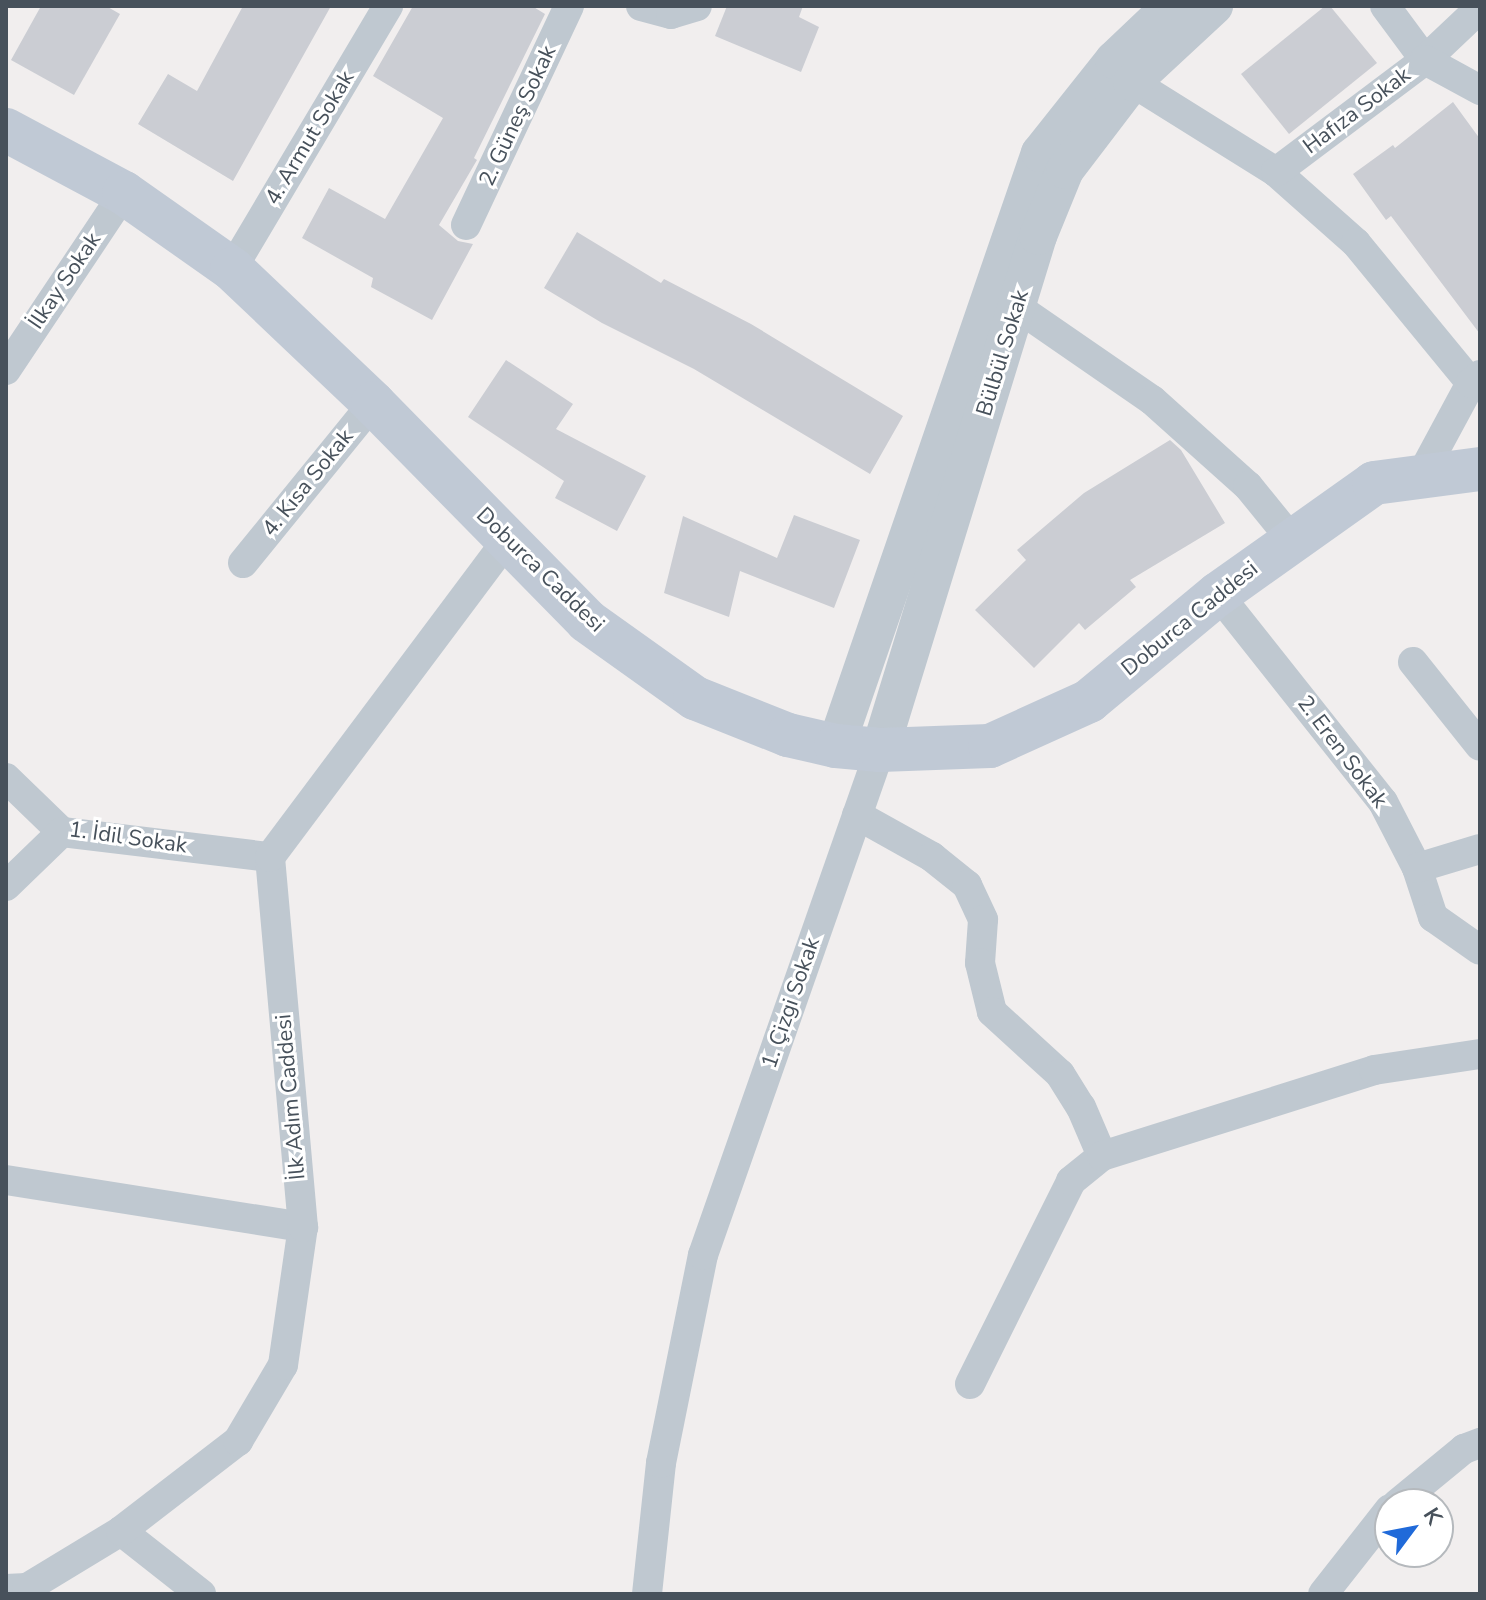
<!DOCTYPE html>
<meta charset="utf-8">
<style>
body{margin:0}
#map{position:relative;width:1486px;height:1600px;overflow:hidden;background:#f1eeee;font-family:"Nunito Sans",sans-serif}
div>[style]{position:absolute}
.building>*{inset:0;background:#cbcdd3}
.minor>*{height:30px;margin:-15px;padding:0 15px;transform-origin:15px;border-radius:15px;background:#bfc8d0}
.tertiary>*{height:38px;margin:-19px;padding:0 19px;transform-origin:19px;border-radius:19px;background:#bfc8d0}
.secondary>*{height:44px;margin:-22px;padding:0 22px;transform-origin:22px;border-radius:22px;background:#c0c9d5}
span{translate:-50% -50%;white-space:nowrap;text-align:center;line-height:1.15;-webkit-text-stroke:6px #fff;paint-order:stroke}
.street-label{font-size:22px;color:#47515b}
.frame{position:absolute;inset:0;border:8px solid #47515b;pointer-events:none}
.north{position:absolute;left:1374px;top:1488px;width:80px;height:80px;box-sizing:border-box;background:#fff;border:2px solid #b5b9bd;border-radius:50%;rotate:58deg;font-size:22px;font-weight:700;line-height:32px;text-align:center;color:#47515b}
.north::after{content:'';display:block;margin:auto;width:28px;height:36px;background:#206ad9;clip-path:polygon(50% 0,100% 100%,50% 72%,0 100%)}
</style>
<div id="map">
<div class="building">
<i style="clip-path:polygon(41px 6px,106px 6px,120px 14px,74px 95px,11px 60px)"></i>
<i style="clip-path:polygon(243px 6px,331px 6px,233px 181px,138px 124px,168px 74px,197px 91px)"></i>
<i style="clip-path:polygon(413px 6px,532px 6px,545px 14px,474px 158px,477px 160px,439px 225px,458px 241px,473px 244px,432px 320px,371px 287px,373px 278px,302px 238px,329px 188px,385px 219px,443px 118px,373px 76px)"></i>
<i style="clip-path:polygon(727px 6px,803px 6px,799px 17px,819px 27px,801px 72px,715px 36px)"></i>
<i style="clip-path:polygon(1325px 6px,1330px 6px,1377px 63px,1289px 134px,1241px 74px)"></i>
<i style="clip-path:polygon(1453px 102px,1480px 139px,1480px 334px,1391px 216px,1386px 220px,1353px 174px,1393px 145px,1395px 148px)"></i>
<i style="clip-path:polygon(577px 232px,661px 283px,664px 279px,751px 324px,903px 416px,870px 474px,694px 369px,602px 323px,544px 288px)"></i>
<i style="clip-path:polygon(506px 360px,573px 404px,556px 429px,646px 476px,617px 531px,555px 498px,564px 481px,468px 417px)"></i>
<i style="clip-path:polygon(1170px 440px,1181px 450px,1225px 523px,1130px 580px,1136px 587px,1085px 630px,1079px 623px,1034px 668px,975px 610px,1026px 560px,1017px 550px,1084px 493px)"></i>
<i style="clip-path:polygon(794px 515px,860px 540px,834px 608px,740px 571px,729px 617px,664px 593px,683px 516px,777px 558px)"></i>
</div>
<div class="minor">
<i style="left:641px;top:6px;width:31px;rotate:15deg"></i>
<i style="left:671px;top:14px;width:27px;rotate:-17deg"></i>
<i style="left:1385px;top:6px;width:67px;rotate:53.5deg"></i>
<i style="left:1425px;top:60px;width:76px;rotate:-43.4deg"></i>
<i style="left:1132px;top:82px;width:170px;rotate:32deg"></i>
<i style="left:1276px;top:172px;width:107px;rotate:41.6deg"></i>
<i style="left:1356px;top:243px;width:181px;rotate:50.6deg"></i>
<i style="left:1276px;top:172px;width:186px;rotate:-36.9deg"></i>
<i style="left:1425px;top:60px;width:63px;rotate:28.6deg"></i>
<i style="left:466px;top:225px;width:242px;rotate:-64.8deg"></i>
<i style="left:232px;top:269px;width:306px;rotate:-59.3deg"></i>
<i style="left:997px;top:302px;width:21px;rotate:14deg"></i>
<i style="left:1017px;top:307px;width:164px;rotate:34.6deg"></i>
<i style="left:1152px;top:400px;width:129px;rotate:41.9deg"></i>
<i style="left:1248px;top:486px;width:68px;rotate:50.9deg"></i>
<i style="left:6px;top:370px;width:213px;rotate:-56.3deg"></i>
<i style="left:1422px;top:474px;width:103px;rotate:-61.7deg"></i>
<i style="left:1471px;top:383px;width:12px;rotate:-42deg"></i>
<i style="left:243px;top:563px;width:206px;rotate:-50.9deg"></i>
<i style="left:1218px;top:594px;width:265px;rotate:51.6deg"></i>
<i style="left:1383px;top:802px;width:74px;rotate:62.7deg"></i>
<i style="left:1417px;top:868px;width:52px;rotate:71.9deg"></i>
<i style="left:1433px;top:917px;width:57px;rotate:35.1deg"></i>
<i style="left:1413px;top:662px;width:107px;rotate:51.4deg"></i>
<i style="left:6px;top:778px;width:78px;rotate:44deg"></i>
<i style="left:62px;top:832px;width:209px;rotate:6.9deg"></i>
<i style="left:857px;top:815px;width:86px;rotate:29.2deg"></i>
<i style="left:932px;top:857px;width:45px;rotate:38.7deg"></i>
<i style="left:967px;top:885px;width:38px;rotate:65deg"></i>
<i style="left:983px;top:920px;width:43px;rotate:94deg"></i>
<i style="left:980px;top:963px;width:50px;rotate:76.2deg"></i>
<i style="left:992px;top:1012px;width:92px;rotate:42.4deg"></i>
<i style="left:1060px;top:1074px;width:39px;rotate:58deg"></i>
<i style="left:1081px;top:1107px;width:53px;rotate:66.8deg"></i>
<i style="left:1417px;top:868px;width:66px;rotate:-16.8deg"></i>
<i style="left:6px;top:886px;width:78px;rotate:-44deg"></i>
<i style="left:6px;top:1180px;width:301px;rotate:9deg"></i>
<i style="left:970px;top:1384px;width:227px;rotate:-63.5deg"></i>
<i style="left:1071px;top:1181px;width:40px;rotate:-39deg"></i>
<i style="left:1102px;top:1156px;width:285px;rotate:-17.5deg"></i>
<i style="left:1374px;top:1070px;width:107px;rotate:-8.6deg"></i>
<i style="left:1397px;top:1504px;width:87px;rotate:-39.4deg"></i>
<i style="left:1464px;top:1449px;width:17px;rotate:-21deg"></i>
<i style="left:121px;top:1531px;width:102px;rotate:38.2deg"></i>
<i style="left:6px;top:1589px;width:21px;rotate:-3deg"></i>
<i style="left:27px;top:1588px;width:110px;rotate:-31.2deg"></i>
<i style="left:121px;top:1531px;width:148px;rotate:-37.6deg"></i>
<i style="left:238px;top:1441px;width:88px;rotate:-59.4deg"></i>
<i style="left:283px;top:1365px;width:139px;rotate:-81.8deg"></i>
<i style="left:303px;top:1227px;width:371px;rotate:-95.1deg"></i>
<i style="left:270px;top:857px;width:396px;rotate:-53.2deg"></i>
<i style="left:647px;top:1594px;width:132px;rotate:-83.9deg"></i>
<i style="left:661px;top:1463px;width:212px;rotate:-78.6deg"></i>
<i style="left:703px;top:1255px;width:535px;rotate:-70.68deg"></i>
<i style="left:1323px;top:1594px;width:108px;rotate:-51.8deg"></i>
</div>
<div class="tertiary">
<i style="left:836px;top:746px;width:627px;rotate:-71.02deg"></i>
<i style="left:1040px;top:153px;width:119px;rotate:-51.5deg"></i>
<i style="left:1114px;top:60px;width:79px;rotate:-43.5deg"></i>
<i style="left:880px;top:750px;width:538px;rotate:-72.91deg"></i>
<i style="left:1038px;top:236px;width:71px;rotate:-67.8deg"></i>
<i style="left:1065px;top:170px;width:111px;rotate:-52.7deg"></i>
<i style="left:1132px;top:82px;width:112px;rotate:-42.8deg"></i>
</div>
<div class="secondary">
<i style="left:6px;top:130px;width:134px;rotate:28.1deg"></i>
<i style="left:124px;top:193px;width:132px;rotate:35.1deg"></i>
<i style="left:232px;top:269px;width:195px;rotate:43.5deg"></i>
<i style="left:373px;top:403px;width:305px;rotate:45.5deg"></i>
<i style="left:587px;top:621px;width:133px;rotate:35.5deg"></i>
<i style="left:695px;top:698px;width:100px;rotate:21.7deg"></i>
<i style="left:788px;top:735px;width:49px;rotate:12.9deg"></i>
<i style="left:836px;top:746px;width:44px;rotate:5.2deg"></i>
<i style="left:880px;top:750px;width:110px;rotate:-2.1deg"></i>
<i style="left:990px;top:746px;width:109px;rotate:-24.4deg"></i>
<i style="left:1089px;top:701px;width:168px;rotate:-39.7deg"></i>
<i style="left:1218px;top:594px;width:191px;rotate:-35.4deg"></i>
<i style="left:1374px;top:483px;width:107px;rotate:-7.5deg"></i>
</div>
<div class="street-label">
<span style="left:1357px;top:111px;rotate:-37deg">Hafıza Sokak</span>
<span style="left:518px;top:116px;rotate:-65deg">2. Güneş Sokak</span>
<span style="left:310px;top:138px;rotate:-59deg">4. Armut Sokak</span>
<span style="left:65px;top:281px;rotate:-56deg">İlkay Sokak</span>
<span style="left:1003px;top:353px;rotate:-73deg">Bülbül Sokak</span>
<span style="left:308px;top:483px;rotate:-51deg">4. Kısa Sokak</span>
<span style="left:540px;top:570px;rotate:44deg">Doburca Caddesi</span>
<span style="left:1190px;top:619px;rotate:-39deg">Doburca Caddesi</span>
<span style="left:1342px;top:752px;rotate:53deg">2. Eren Sokak</span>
<span style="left:128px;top:838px;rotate:8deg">1. İdil Sokak</span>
<span style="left:791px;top:1003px;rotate:-71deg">1. Çizgi Sokak</span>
<span style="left:291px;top:1097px;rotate:-95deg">İlk Adım Caddesi</span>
</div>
<div class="frame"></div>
<div class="north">K</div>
</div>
